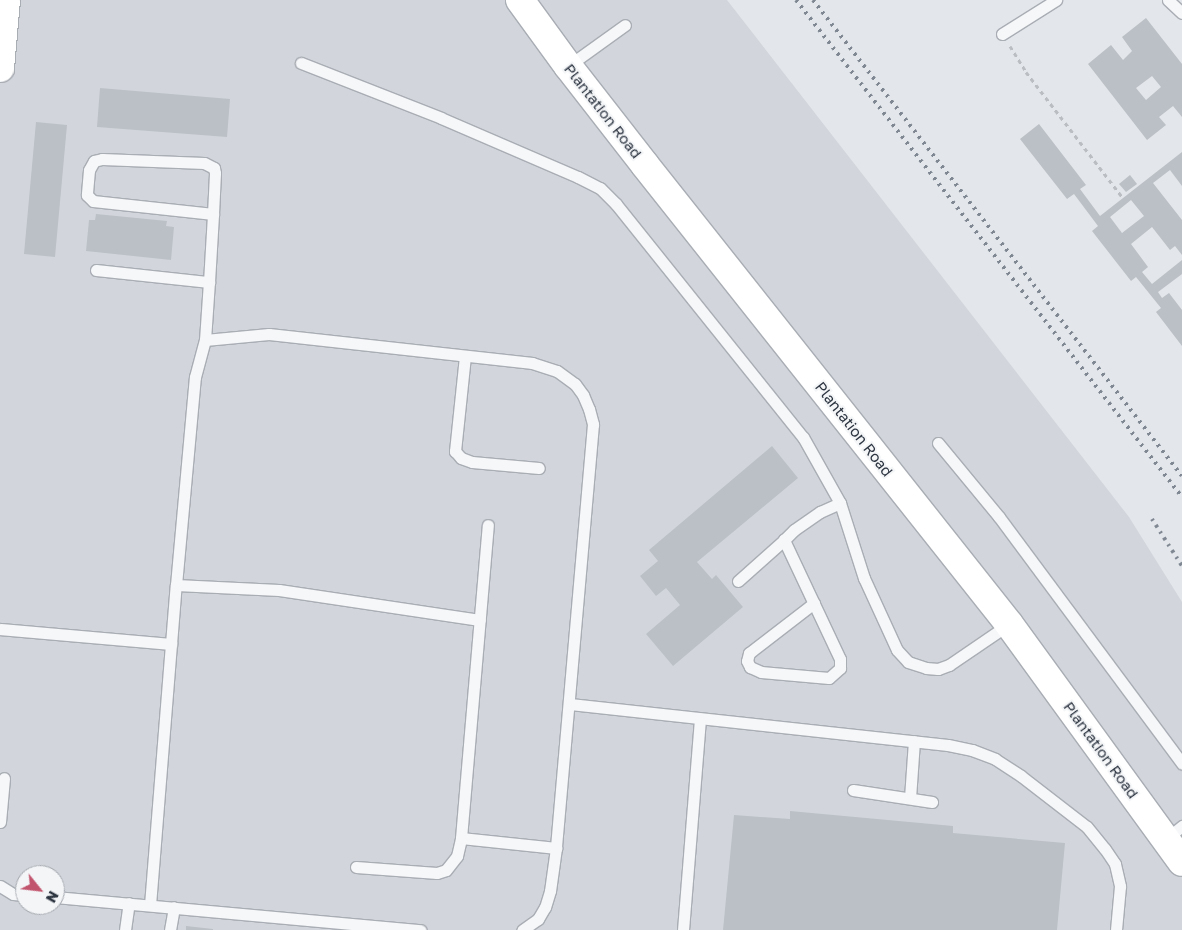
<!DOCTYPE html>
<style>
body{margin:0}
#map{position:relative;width:1182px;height:930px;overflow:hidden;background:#e3e6ea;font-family:"Golos Text",sans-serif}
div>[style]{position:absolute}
.built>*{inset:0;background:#d2d6dc}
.building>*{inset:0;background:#bbc0c6}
.path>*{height:3px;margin-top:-1.5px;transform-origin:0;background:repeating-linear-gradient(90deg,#babdc2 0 4px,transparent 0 8px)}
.roads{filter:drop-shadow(1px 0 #a9adb4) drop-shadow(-1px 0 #a9adb4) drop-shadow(0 1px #a9adb4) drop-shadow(0 -1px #a9adb4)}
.lane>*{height:11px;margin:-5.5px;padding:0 5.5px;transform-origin:5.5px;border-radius:5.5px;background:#f6f7f9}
.secondary>*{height:28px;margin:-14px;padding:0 14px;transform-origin:14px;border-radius:14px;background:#fff}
.rail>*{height:4px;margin-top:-2px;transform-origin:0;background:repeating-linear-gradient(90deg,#7e8792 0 2.5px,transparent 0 7.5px)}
span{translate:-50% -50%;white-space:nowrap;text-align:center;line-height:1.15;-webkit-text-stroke:4px #f3f5f7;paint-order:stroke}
.street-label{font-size:15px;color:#2d3541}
.north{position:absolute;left:15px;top:865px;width:50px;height:50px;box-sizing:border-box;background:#f3f5f7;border:1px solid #a4a8ae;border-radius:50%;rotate:119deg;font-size:14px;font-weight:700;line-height:20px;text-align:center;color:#2d3541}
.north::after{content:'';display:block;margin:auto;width:18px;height:22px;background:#c2556e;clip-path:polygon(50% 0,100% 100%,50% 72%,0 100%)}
</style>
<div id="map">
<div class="built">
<i style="clip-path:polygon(evenodd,0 0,727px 0,1129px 517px,1182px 602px,1182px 930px,0 930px,0 0,25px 875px,55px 875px,55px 905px,25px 905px,25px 875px)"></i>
</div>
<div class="building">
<i style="clip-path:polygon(evenodd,1146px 18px,1182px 64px,1182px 117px,1173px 106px,1159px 117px,1166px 125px,1147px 140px,1088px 64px,1111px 45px,1123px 60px,1132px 51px,1122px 37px,1146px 18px,1152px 76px,1161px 87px,1146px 100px,1136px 88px,1152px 76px)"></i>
<i style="clip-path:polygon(100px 88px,230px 99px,227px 137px,97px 127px)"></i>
<i style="clip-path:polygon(36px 122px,67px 125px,55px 257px,24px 254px)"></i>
<i style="clip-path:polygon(evenodd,1039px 124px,1086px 185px,1080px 189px,1100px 216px,1182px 152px,1182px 186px,1170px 170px,1153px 183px,1182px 220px,1182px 255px,1175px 246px,1170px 250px,1152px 227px,1131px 244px,1148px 267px,1142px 272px,1152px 284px,1182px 260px,1182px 274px,1158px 292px,1162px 298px,1169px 293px,1182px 310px,1182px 346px,1156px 312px,1161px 308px,1136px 277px,1131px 281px,1092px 231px,1098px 226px,1074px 194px,1067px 199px,1020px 139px,1039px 124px,1131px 200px,1144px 216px,1122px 233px,1110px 217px,1131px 200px)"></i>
<i style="clip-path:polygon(1130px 175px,1137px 184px,1126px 192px,1119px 184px)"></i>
<i style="clip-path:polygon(96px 214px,167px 221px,166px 226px,174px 227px,171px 260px,86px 251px,89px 220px,95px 220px)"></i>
<i style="clip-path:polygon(772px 446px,798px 478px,697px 562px,712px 579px,716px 575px,743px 607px,673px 666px,646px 634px,680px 605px,666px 588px,656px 596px,640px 576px,658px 561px,649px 550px)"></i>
<i style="clip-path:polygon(790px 811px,953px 826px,953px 833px,1065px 843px,1057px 930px,723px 930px,734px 815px,790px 819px)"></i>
<i style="clip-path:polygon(186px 926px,213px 929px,213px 930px,186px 930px)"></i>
</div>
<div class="path">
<i style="left:1010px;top:46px;width:31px;rotate:58deg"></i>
<i style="left:1026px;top:72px;width:159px;rotate:52.4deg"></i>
</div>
<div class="roads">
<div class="lane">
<i style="left:1168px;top:0;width:19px;rotate:43deg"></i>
<i style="left:1002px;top:34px;width:64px;rotate:-32.2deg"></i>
<i style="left:301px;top:63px;width:150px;rotate:21.4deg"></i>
<i style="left:441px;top:118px;width:149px;rotate:23.3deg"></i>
<i style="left:578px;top:177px;width:25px;rotate:27deg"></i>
<i style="left:600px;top:188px;width:23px;rotate:45deg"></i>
<i style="left:616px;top:204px;width:299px;rotate:51.3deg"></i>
<i style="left:803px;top:437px;width:76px;rotate:60.7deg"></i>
<i style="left:840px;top:503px;width:79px;rotate:72.3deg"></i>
<i style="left:864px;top:578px;width:79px;rotate:65.4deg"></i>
<i style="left:897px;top:650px;width:16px;rotate:47deg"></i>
<i style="left:908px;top:662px;width:19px;rotate:18deg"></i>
<i style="left:926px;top:668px;width:12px;rotate:5deg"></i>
<i style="left:938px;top:669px;width:12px;rotate:-20deg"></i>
<i style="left:949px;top:665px;width:73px;rotate:-34.3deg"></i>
<i style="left:568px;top:66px;width:70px;rotate:-35.7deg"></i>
<i style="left:96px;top:270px;width:114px;rotate:6.1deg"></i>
<i style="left:205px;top:340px;width:58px;rotate:-86.1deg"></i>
<i style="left:209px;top:282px;width:68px;rotate:-86.6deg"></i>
<i style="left:213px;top:214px;width:41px;rotate:-87.2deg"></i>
<i style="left:215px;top:173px;width:5px;rotate:-101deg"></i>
<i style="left:214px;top:168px;width:11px;rotate:-153deg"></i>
<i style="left:204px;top:163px;width:102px;rotate:-177.8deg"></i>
<i style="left:102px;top:159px;width:8px;rotate:166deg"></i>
<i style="left:94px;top:161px;width:10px;rotate:119deg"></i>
<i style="left:89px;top:170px;width:25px;rotate:95deg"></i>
<i style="left:87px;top:195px;width:8px;rotate:45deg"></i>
<i style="left:93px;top:201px;width:121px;rotate:6.2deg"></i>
<i style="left:465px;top:356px;width:96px;rotate:96deg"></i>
<i style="left:455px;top:451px;width:9px;rotate:49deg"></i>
<i style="left:461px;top:458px;width:12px;rotate:20deg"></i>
<i style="left:472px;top:462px;width:67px;rotate:5.1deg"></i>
<i style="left:938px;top:443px;width:96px;rotate:50.5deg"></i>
<i style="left:999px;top:517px;width:307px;rotate:53.4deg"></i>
<i style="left:738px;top:581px;width:62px;rotate:-41.7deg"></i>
<i style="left:176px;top:585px;width:103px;rotate:2.8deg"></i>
<i style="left:279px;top:590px;width:203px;rotate:8.5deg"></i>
<i style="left:814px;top:603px;width:82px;rotate:142.4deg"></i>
<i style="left:749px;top:653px;width:8px;rotate:104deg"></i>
<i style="left:747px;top:661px;width:7px;rotate:63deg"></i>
<i style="left:750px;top:667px;width:12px;rotate:24deg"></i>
<i style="left:761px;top:672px;width:68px;rotate:5deg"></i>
<i style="left:829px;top:678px;width:15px;rotate:-42deg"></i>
<i style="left:840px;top:668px;width:9px;rotate:-90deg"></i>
<i style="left:840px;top:659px;width:132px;rotate:-115.2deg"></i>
<i style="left:784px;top:540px;width:14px;rotate:-45deg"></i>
<i style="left:794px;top:530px;width:32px;rotate:-35deg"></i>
<i style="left:820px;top:512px;width:22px;rotate:-24deg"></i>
<i style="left:0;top:629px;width:172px;rotate:5deg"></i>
<i style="left:570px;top:704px;width:380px;rotate:6.2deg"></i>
<i style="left:948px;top:745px;width:25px;rotate:12deg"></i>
<i style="left:972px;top:750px;width:25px;rotate:21deg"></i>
<i style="left:995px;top:759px;width:31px;rotate:33deg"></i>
<i style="left:1021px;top:776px;width:83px;rotate:37.7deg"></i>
<i style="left:1087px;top:827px;width:28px;rotate:51deg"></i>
<i style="left:1105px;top:849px;width:18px;rotate:56deg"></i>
<i style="left:1115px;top:864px;width:23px;rotate:77deg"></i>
<i style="left:1120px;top:886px;width:44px;rotate:95.2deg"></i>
<i style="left:853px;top:790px;width:80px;rotate:8.6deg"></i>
<i style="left:910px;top:798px;width:57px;rotate:-86deg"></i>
<i style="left:0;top:822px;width:44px;rotate:-84.8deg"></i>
<i style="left:461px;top:838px;width:96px;rotate:6deg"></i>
<i style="left:1166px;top:839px;width:21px;rotate:-39deg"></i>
<i style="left:356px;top:867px;width:81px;rotate:4.2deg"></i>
<i style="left:437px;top:873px;width:9px;rotate:-18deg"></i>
<i style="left:446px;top:870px;width:18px;rotate:-52deg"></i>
<i style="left:457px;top:856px;width:18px;rotate:-77deg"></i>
<i style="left:461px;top:838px;width:314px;rotate:-85.1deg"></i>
<i style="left:0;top:886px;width:15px;rotate:32deg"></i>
<i style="left:13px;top:894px;width:12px;rotate:5deg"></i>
<i style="left:55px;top:897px;width:367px;rotate:5.2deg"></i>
<i style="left:150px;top:905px;width:321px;rotate:-85.4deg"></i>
<i style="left:176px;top:585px;width:209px;rotate:-84.8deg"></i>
<i style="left:195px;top:377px;width:38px;rotate:-75deg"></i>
<i style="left:205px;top:340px;width:64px;rotate:-5.4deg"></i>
<i style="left:269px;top:334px;width:265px;rotate:6.3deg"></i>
<i style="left:532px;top:363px;width:26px;rotate:18deg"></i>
<i style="left:557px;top:371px;width:22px;rotate:36deg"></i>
<i style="left:575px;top:384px;width:14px;rotate:54deg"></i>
<i style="left:583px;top:395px;width:15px;rotate:67deg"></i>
<i style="left:589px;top:409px;width:16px;rotate:75deg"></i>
<i style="left:593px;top:424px;width:426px;rotate:95deg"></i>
<i style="left:556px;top:848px;width:43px;rotate:97.9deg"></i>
<i style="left:550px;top:891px;width:17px;rotate:107deg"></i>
<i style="left:545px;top:907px;width:14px;rotate:120deg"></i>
<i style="left:538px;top:919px;width:19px;rotate:145deg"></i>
<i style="left:125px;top:930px;width:27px;rotate:-82deg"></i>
<i style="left:170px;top:930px;width:23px;rotate:-80deg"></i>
<i style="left:683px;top:930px;width:212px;rotate:-85.4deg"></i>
</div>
<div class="secondary">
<i style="left:520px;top:0;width:82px;rotate:54deg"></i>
<i style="left:568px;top:66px;width:125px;rotate:52.1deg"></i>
<i style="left:645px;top:165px;width:586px;rotate:51.58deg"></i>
<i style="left:1009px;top:624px;width:294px;rotate:54deg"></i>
<i style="left:0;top:68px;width:68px;rotate:-85deg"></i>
</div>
</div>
<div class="rail">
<i style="left:796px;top:0;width:629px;rotate:52.16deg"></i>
<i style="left:813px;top:0;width:602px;rotate:52.22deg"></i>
<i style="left:1152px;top:519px;width:56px;rotate:57.4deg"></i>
</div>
<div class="street-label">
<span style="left:603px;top:111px;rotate:52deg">Plantation Road</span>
<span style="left:854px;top:429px;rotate:52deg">Plantation Road</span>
<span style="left:1101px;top:750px;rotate:54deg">Plantation Road</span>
</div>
<div class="north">N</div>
</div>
